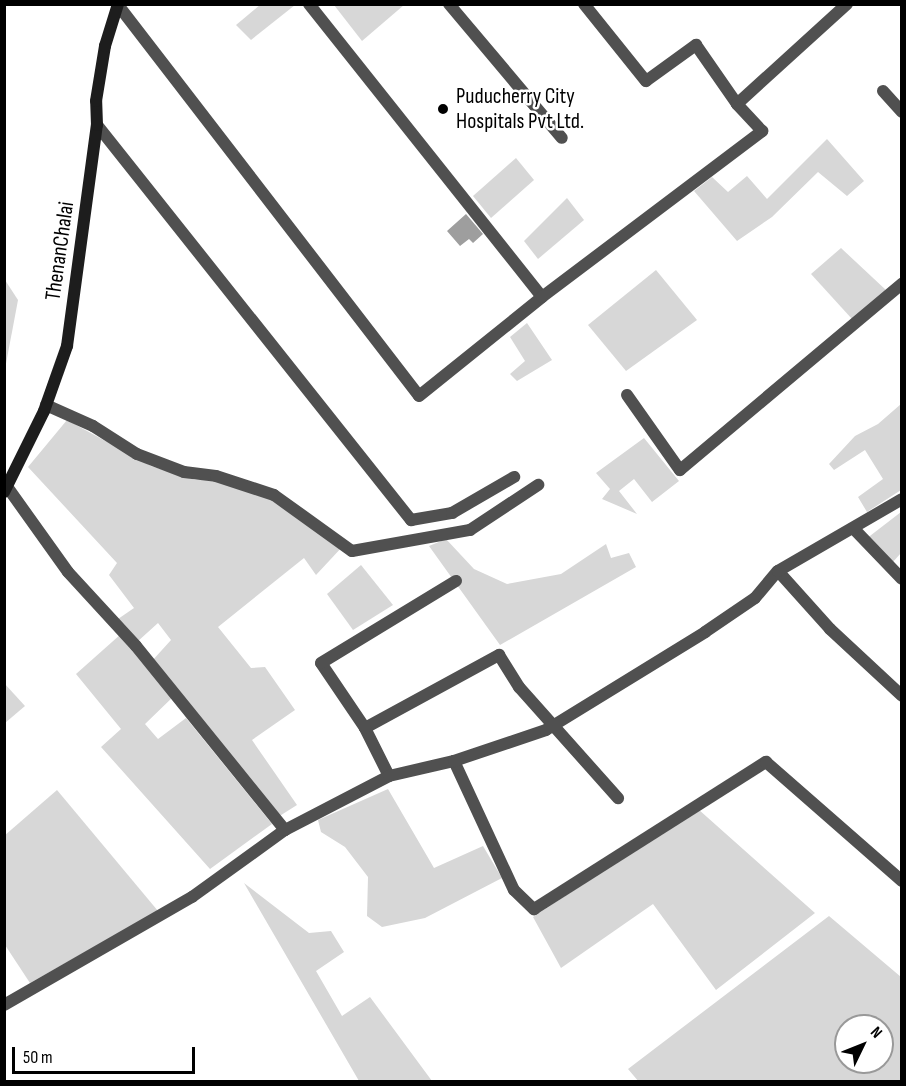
<!DOCTYPE html>
<style>
body{margin:0}
#map{position:relative;width:906px;height:1086px;overflow:hidden;background:#fff;font-family:"Sofia Sans Condensed",sans-serif}
div>[style]{position:absolute}
.green>*{inset:0;background:#d7d7d7}
.water>*{inset:0;background:#9e9e9e}
.street>*{height:12px;margin:-6px;padding:0 6px;transform-origin:6px;border-radius:6px;background:#505050}
.secondary>*{height:12px;margin:-6px;padding:0 6px;transform-origin:6px;border-radius:6px;background:#1d1d1d}
.dots>*{width:16px;height:16px;translate:-50% -50%;box-sizing:border-box;border:3px solid #fff;border-radius:50%}
span{translate:-50% -50%;white-space:nowrap;text-align:center;line-height:1.15;-webkit-text-stroke:5px #fff;paint-order:stroke}
.poi-label{font-size:22px;color:#000}
.left{translate:0 -50%;text-align:left}
.street-label{font-size:22px;color:#000}
.frame{position:absolute;inset:0;border:6px solid #000;pointer-events:none}
.north{position:absolute;left:834px;top:1014px;width:60px;height:60px;box-sizing:border-box;background:#fff;border:2px solid #999;border-radius:50%;rotate:47deg;font-size:16px;font-weight:700;line-height:24px;text-align:center;color:#000}
.north::after{content:'';display:block;margin:auto;width:21px;height:27px;background:#000;clip-path:polygon(50% 0,100% 100%,50% 72%,0 100%)}
.scale{position:absolute;left:12px;top:1047px;width:183px;height:27px;box-sizing:border-box;border:3px solid #000;border-top:0;padding-left:8px;font-size:18px;line-height:21px;white-space:nowrap;color:#000;-webkit-text-stroke:4px #fff;paint-order:stroke}
</style>
<div id="map">
<div class="green">
<i style="clip-path:polygon(261px 4px,295px 5px,251px 40px,236px 25px)"></i>
<i style="clip-path:polygon(334px 5px,404px 5px,362px 41px)"></i>
<i style="clip-path:polygon(827px 139px,864px 181px,847px 196px,818px 172px,772px 217px,737px 241px,694px 191px,712px 177px,728px 192px,747px 176px,767px 199px)"></i>
<i style="clip-path:polygon(516px 158px,534px 180px,491px 218px,473px 196px)"></i>
<i style="clip-path:polygon(567px 198px,584px 220px,538px 259px,524px 241px)"></i>
<i style="clip-path:polygon(841px 248px,887px 291px,852px 319px,811px 274px)"></i>
<i style="clip-path:polygon(656px 270px,697px 320px,626px 371px,588px 325px)"></i>
<i style="clip-path:polygon(5px 280px,18px 300px,5px 369px)"></i>
<i style="clip-path:polygon(527px 323px,552px 360px,517px 381px,510px 374px,525px 361px,510px 337px)"></i>
<i style="clip-path:polygon(901px 404px,901px 490px,867px 512px,858px 497px,883px 479px,865px 450px,834px 470px,829px 464px,855px 436px,878px 424px)"></i>
<i style="clip-path:polygon(67px 420px,151px 466px,195px 480px,218px 480px,274px 498px,343px 546px,316px 575px,304px 558px,218px 627px,251px 668px,265px 667px,295px 710px,252px 740px,297px 805px,278px 817px,152px 661px,171px 640px,158px 623px,137px 642px,118px 619px,134px 608px,109px 575px,117px 563px,28px 467px)"></i>
<i style="clip-path:polygon(644px 438px,679px 481px,652px 502px,634px 479px,619px 491px,637px 514px,602px 499px,610px 489px,596px 473px)"></i>
<i style="clip-path:polygon(901px 512px,901px 553px,892px 563px,866px 539px)"></i>
<i style="clip-path:polygon(446px 539px,474px 569px,507px 584px,561px 574px,606px 544px,611px 558px,629px 553px,636px 567px,500px 645px,429px 546px)"></i>
<i style="clip-path:polygon(361px 565px,393px 605px,353px 630px,327px 594px)"></i>
<i style="clip-path:polygon(121px 634px,175px 695px,145px 724px,158px 739px,186px 718px,272px 824px,210px 869px,101px 747px,121px 729px,76px 674px)"></i>
<i style="clip-path:polygon(4px 683px,25px 706px,5px 723px,4px 723px)"></i>
<i style="clip-path:polygon(388px 789px,434px 868px,483px 846px,502px 878px,425px 918px,382px 927px,367px 916px,368px 877px,345px 847px,321px 832px,318px 820px)"></i>
<i style="clip-path:polygon(57px 790px,158px 911px,30px 983px,5px 945px,4px 836px)"></i>
<i style="clip-path:polygon(698px 809px,815px 913px,716px 990px,653px 904px,561px 968px,533px 917px)"></i>
<i style="clip-path:polygon(244px 883px,309px 933px,331px 931px,344px 952px,316px 971px,342px 1016px,370px 997px,432px 1081px,359px 1081px)"></i>
<i style="clip-path:polygon(evenodd,829px 916px,901px 977px,901px 1081px,639px 1082px,628px 1069px,829px 916px,846px 1026px,882px 1026px,882px 1062px,846px 1062px,846px 1026px)"></i>
</div>
<div class="water">
<i style="clip-path:polygon(466px 214px,483px 234px,473px 243px,469px 239px,460px 246px,447px 231px)"></i>
</div>
<div class="street">
<i style="left:309px;top:4px;width:374px;rotate:51.5deg"></i>
<i style="left:449px;top:4px;width:175px;rotate:49.9deg"></i>
<i style="left:584px;top:4px;width:99px;rotate:51.2deg"></i>
<i style="left:646px;top:81px;width:62px;rotate:-35.8deg"></i>
<i style="left:696px;top:45px;width:72px;rotate:55.2deg"></i>
<i style="left:118px;top:5px;width:493px;rotate:52.4deg"></i>
<i style="left:419px;top:396px;width:158px;rotate:-38.8deg"></i>
<i style="left:542px;top:297px;width:276px;rotate:-37deg"></i>
<i style="left:762px;top:131px;width:37px;rotate:-133deg"></i>
<i style="left:737px;top:104px;width:149px;rotate:-42.3deg"></i>
<i style="left:883px;top:91px;width:28px;rotate:48deg"></i>
<i style="left:97px;top:125px;width:505px;rotate:51.52deg"></i>
<i style="left:411px;top:520px;width:42px;rotate:-9.7deg"></i>
<i style="left:452px;top:513px;width:72px;rotate:-30.1deg"></i>
<i style="left:627px;top:395px;width:92px;rotate:54.8deg"></i>
<i style="left:680px;top:470px;width:290px;rotate:-40deg"></i>
<i style="left:46px;top:405px;width:51px;rotate:24.1deg"></i>
<i style="left:93px;top:426px;width:52px;rotate:32.5deg"></i>
<i style="left:137px;top:454px;width:50px;rotate:21deg"></i>
<i style="left:184px;top:472px;width:32px;rotate:7deg"></i>
<i style="left:216px;top:476px;width:61px;rotate:18.1deg"></i>
<i style="left:274px;top:495px;width:96px;rotate:35.7deg"></i>
<i style="left:352px;top:551px;width:120px;rotate:-10.1deg"></i>
<i style="left:470px;top:530px;width:82px;rotate:-33.5deg"></i>
<i style="left:8px;top:488px;width:103px;rotate:54.5deg"></i>
<i style="left:68px;top:572px;width:100px;rotate:47.4deg"></i>
<i style="left:136px;top:646px;width:237px;rotate:51deg"></i>
<i style="left:854px;top:529px;width:69px;rotate:46.2deg"></i>
<i style="left:778px;top:571px;width:78px;rotate:48.1deg"></i>
<i style="left:830px;top:629px;width:98px;rotate:42.9deg"></i>
<i style="left:365px;top:728px;width:153px;rotate:-28.6deg"></i>
<i style="left:499px;top:655px;width:38px;rotate:58deg"></i>
<i style="left:519px;top:687px;width:149px;rotate:48.3deg"></i>
<i style="left:454px;top:761px;width:142px;rotate:65.1deg"></i>
<i style="left:514px;top:890px;width:28px;rotate:44deg"></i>
<i style="left:534px;top:909px;width:275px;rotate:-32.4deg"></i>
<i style="left:766px;top:762px;width:181px;rotate:41.2deg"></i>
<i style="left:389px;top:776px;width:54px;rotate:-116.6deg"></i>
<i style="left:365px;top:728px;width:78px;rotate:-124.1deg"></i>
<i style="left:321px;top:663px;width:158px;rotate:-31.3deg"></i>
<i style="left:4px;top:1005px;width:217px;rotate:-29.9deg"></i>
<i style="left:192px;top:897px;width:115px;rotate:-35.8deg"></i>
<i style="left:285px;top:830px;width:117px;rotate:-27.4deg"></i>
<i style="left:389px;top:776px;width:67px;rotate:-13deg"></i>
<i style="left:454px;top:761px;width:97px;rotate:-18.6deg"></i>
<i style="left:546px;top:730px;width:187px;rotate:-31.6deg"></i>
<i style="left:705px;top:632px;width:60px;rotate:-34.2deg"></i>
<i style="left:755px;top:598px;width:35px;rotate:-50deg"></i>
<i style="left:778px;top:571px;width:143px;rotate:-30.1deg"></i>
</div>
<div class="secondary">
<i style="left:4px;top:492px;width:90px;rotate:-63.7deg"></i>
<i style="left:44px;top:411px;width:69px;rotate:-70.5deg"></i>
<i style="left:67px;top:346px;width:223px;rotate:-82.3deg"></i>
<i style="left:97px;top:125px;width:24px;rotate:-92deg"></i>
<i style="left:96px;top:101px;width:56px;rotate:-80.7deg"></i>
<i style="left:105px;top:46px;width:44px;rotate:-72.8deg"></i>
</div>
<div class="dots">
<i style="left:443px;top:109px;background:#000"></i>
</div>
<div class="poi-label">
<span class="left" style="left:456px;top:109px">Puducherry City<br>Hospitals Pvt Ltd.</span>
</div>
<div class="street-label">
<span style="left:60px;top:251px;rotate:-82deg">ThenanChalai</span>
</div>
<div class="frame"></div>
<div class="north">N</div>
<div class="scale">50 m</div>
</div>
